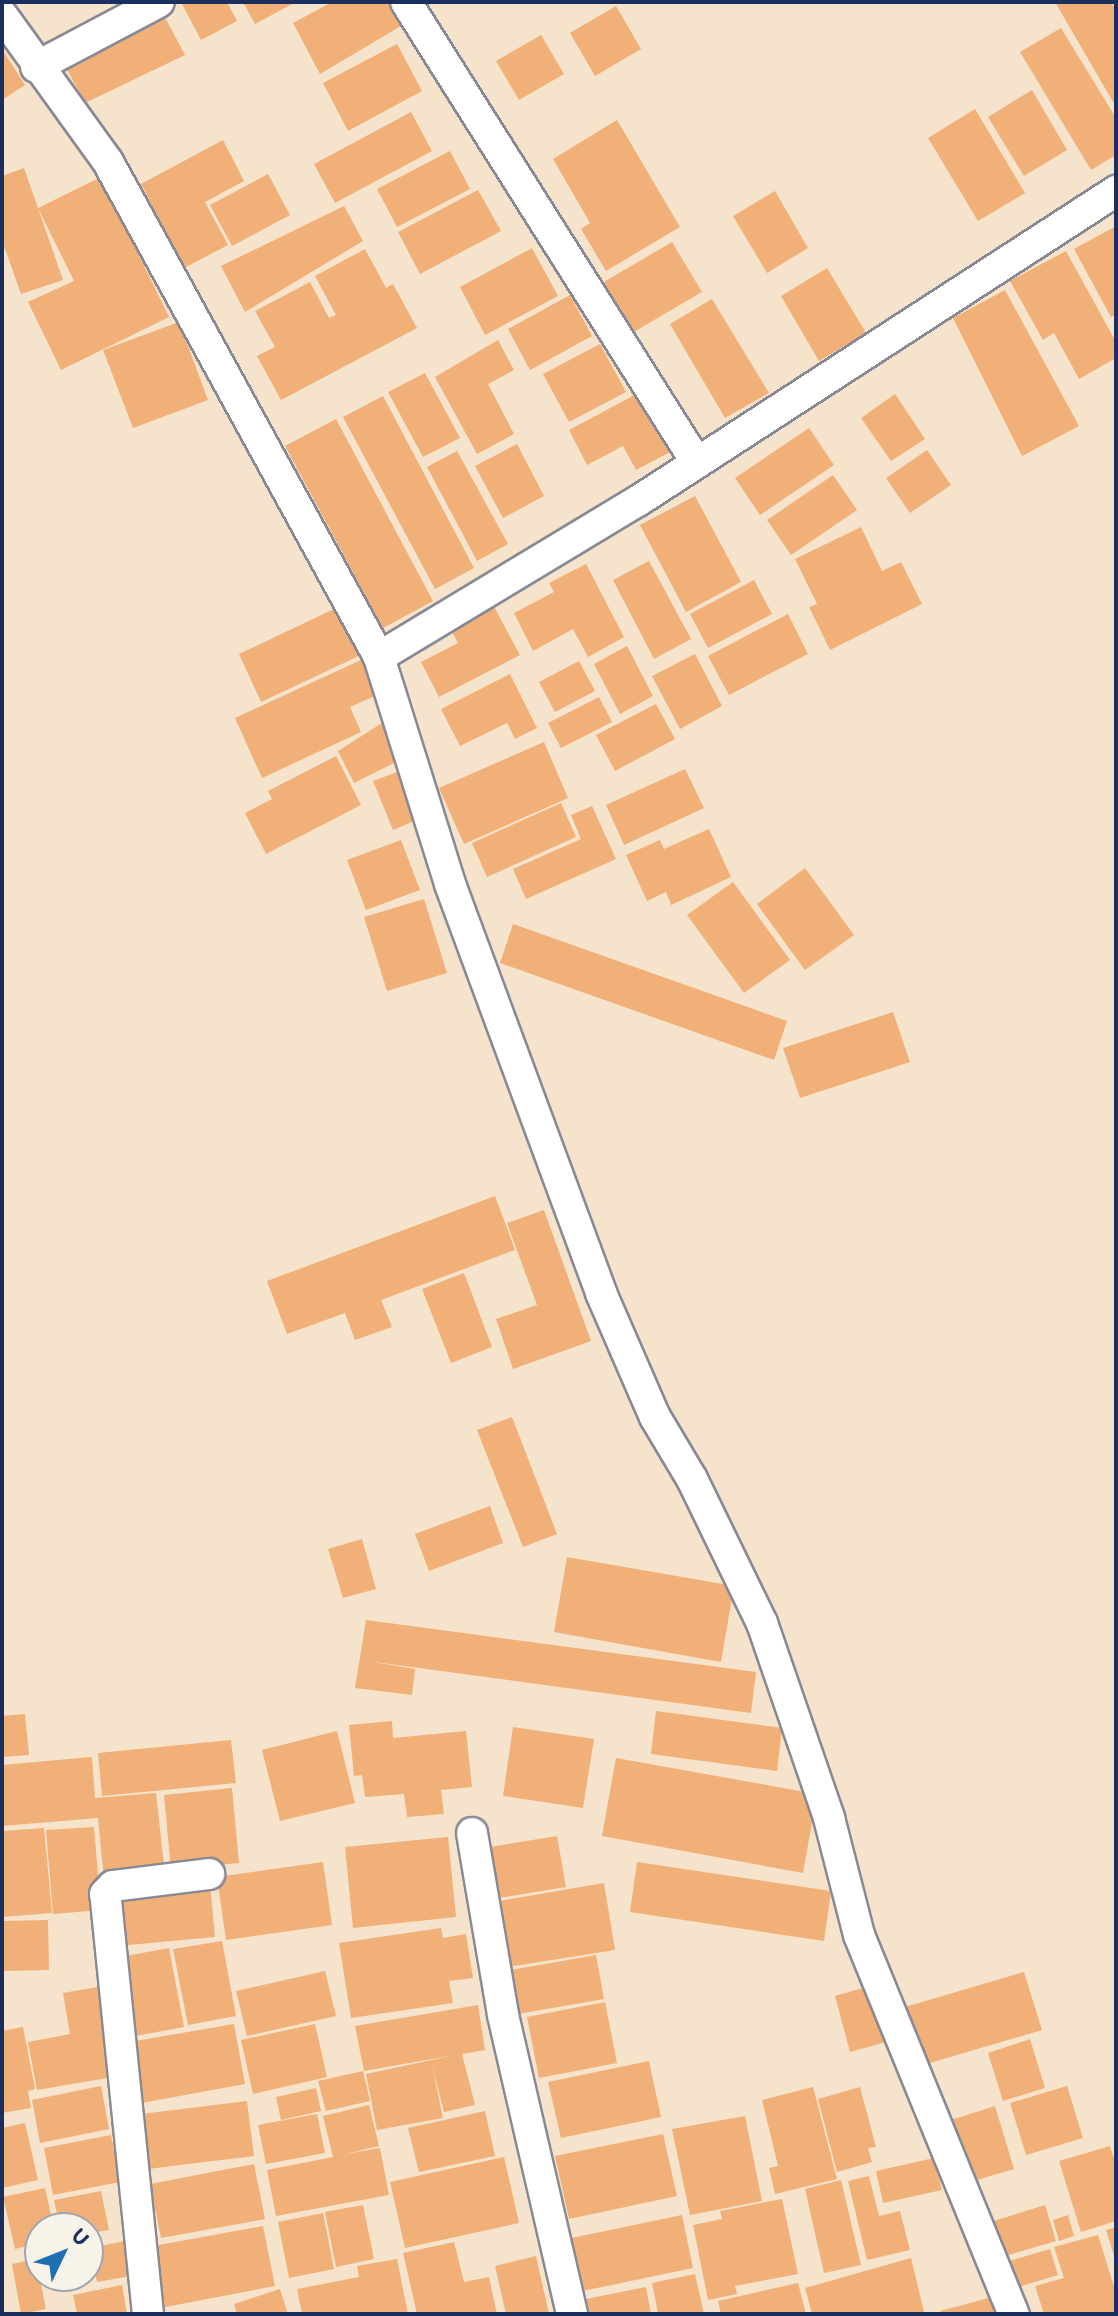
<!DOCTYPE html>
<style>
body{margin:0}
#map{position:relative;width:1118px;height:2316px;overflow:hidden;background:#f5e3cc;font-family:Itim,sans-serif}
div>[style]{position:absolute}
.building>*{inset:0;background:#f0b078}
.roads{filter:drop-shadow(2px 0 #888995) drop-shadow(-2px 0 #888995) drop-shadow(0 2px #888995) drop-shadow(0 -2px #888995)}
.street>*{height:30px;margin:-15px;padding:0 15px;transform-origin:15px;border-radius:15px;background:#fff}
span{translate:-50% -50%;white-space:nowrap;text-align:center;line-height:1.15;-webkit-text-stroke:6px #f7f3e8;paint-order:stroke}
.frame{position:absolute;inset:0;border:4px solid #1b2f5e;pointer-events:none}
.north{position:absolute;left:24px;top:2212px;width:80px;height:80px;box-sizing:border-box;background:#f7f3e8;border:2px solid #9fa5b1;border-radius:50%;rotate:47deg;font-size:22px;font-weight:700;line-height:32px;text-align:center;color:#1b2f5e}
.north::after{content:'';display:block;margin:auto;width:28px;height:36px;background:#1f6fb2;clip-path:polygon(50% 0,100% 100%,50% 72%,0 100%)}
</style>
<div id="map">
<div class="building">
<i style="clip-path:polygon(186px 2px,227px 2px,237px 21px,201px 40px,182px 4px)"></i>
<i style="clip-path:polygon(243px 2px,296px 2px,255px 24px)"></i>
<i style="clip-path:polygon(332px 2px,388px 2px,401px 26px,320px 74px,293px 23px)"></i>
<i style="clip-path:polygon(1055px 2px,1111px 2px,1116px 10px,1116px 107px)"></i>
<i style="clip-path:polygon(616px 6px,641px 49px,595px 76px,570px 33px)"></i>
<i style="clip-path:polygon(160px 8px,185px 55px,85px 103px,64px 64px)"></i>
<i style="clip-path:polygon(1061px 28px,1116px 118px,1116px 155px,1091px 170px,1020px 52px)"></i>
<i style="clip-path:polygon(541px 35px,564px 74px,519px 100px,496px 61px)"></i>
<i style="clip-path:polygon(397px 44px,422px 91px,348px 131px,323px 83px)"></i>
<i style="clip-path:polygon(2px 49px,25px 85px,2px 100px)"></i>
<i style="clip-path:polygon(1032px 90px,1067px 150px,1024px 176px,988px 117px)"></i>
<i style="clip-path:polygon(975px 109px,1025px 193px,978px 221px,928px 138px)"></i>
<i style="clip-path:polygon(411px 112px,432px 151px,335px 203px,314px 164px)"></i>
<i style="clip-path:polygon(617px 120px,680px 227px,606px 271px,581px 229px,590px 223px,553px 159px)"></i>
<i style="clip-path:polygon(223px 140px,244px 181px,205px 202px,228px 245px,184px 268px,141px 184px)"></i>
<i style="clip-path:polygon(450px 151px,470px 189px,397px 227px,377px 189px)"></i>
<i style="clip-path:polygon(24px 168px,63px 280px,21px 294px,2px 240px,2px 176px)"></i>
<i style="clip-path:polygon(268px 174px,290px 215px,232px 246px,210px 205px)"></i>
<i style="clip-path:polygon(101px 177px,169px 317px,61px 370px,28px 302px,74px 281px,38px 208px)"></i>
<i style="clip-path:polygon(478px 190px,501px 231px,420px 274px,398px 232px)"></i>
<i style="clip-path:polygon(775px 191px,808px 248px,767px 273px,733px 216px)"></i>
<i style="clip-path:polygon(344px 206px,363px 241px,245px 312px,221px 266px)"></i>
<i style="clip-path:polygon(1116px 226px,1116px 314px,1111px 317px,1074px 249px)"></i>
<i style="clip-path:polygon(672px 242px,702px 292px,632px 333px,602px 283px)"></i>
<i style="clip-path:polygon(532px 248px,558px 296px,485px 335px,460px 287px)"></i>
<i style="clip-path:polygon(365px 249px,386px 288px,393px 284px,417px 328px,281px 400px,257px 356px,275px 347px,255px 311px,310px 282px,329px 318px,336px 315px,315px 276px)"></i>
<i style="clip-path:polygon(1066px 251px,1116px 342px,1116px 358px,1079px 379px,1054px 333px,1043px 340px,1010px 281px)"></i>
<i style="clip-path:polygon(827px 268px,866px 333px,819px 361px,781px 296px)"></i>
<i style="clip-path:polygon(1005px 290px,1079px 426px,1022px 456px,953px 318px)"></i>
<i style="clip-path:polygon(570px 295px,592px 336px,530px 370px,508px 329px)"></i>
<i style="clip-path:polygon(712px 299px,769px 393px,725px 418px,670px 324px)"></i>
<i style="clip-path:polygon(179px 322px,208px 400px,133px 428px,103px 350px)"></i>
<i style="clip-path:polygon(498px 340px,514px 370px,488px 384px,514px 434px,477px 454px,435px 377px)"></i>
<i style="clip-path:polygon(600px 344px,626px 392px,569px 422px,543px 374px)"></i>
<i style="clip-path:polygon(425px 373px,460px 438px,423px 457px,388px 392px)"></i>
<i style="clip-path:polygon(640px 392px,672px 451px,636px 470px,623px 446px,587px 465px,569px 430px)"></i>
<i style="clip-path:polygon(895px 394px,925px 439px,891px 461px,861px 418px)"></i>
<i style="clip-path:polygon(383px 396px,474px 568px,435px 589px,343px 417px)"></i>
<i style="clip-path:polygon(336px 419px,433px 601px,383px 628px,285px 446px)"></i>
<i style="clip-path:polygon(809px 428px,834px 465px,760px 515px,735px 478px)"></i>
<i style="clip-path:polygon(517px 444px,544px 496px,503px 518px,475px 466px)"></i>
<i style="clip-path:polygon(927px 450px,951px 485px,910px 513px,886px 478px)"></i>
<i style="clip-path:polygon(457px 451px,508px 544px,477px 561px,427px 467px)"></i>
<i style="clip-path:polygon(833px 475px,857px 510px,791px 555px,767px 520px)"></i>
<i style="clip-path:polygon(695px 496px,741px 582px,686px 612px,640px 525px)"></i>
<i style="clip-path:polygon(861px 527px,882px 571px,901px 562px,922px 604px,830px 650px,809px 607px,817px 604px,795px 559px)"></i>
<i style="clip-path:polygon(649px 561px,691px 639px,654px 659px,613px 580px)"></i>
<i style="clip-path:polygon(586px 564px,624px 637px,588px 657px,573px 629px,533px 651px,514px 613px,554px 592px,549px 583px)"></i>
<i style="clip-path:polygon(754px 580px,772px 614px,708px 648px,690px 614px)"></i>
<i style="clip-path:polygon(491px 601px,520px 655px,439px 697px,421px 662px,458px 643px,448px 624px)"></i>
<i style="clip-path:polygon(336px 608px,359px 656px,261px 702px,239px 654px)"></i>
<i style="clip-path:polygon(788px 614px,808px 654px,729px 695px,708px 656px)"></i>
<i style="clip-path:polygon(627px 646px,653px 696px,620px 714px,594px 664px)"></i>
<i style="clip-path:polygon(695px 654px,722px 706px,680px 729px,652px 676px)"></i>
<i style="clip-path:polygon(361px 660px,377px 695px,350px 707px,361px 732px,262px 778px,235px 718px)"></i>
<i style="clip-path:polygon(579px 661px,595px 691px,555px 712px,539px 682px)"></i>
<i style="clip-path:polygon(510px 674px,537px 728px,515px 739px,507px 723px,460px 746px,441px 709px)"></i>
<i style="clip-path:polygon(599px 697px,612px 722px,561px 748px,548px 723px)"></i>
<i style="clip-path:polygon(656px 704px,675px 739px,615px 771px,596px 735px)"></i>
<i style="clip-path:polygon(382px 723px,400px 760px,354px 783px,338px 751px)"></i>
<i style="clip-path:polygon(544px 742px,568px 798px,464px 844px,439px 788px)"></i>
<i style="clip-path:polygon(336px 756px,361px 805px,266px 854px,245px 813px,272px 799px,268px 791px)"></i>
<i style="clip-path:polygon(685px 769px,704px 808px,624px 845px,606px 805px)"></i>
<i style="clip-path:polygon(400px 771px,419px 819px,393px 830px,373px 781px)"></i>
<i style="clip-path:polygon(561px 803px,576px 837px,487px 877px,472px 843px)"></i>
<i style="clip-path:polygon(592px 806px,616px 859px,526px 899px,513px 869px,581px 839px,571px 815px)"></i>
<i style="clip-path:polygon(709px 829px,731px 877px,671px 905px,666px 892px,647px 901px,626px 855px,660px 840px,664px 849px)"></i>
<i style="clip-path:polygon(401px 840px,420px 890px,366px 910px,347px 860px)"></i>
<i style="clip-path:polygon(805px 868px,854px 935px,805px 970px,757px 904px)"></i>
<i style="clip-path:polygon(733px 882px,790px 960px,744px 993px,687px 915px)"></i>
<i style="clip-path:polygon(424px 899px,447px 973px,387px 991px,364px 917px)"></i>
<i style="clip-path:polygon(513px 924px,787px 1021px,774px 1060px,500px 963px)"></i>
<i style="clip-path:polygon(893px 1012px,910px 1062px,800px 1098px,783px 1048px)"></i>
<i style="clip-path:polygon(495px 1196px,515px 1250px,381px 1300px,392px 1327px,355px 1340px,345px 1313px,287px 1334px,267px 1281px)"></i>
<i style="clip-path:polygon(544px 1210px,591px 1341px,513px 1369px,496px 1319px,537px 1305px,507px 1223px)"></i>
<i style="clip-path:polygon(464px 1273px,492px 1347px,451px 1363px,422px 1289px)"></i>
<i style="clip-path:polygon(512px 1417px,557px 1534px,523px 1547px,477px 1430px)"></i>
<i style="clip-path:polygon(490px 1506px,503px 1543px,429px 1571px,415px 1534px)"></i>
<i style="clip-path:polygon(362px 1539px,376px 1589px,343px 1598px,328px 1549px)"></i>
<i style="clip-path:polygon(567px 1557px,734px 1586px,721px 1662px,554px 1632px)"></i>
<i style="clip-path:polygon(366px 1620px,756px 1672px,751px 1713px,367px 1661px,415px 1669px,412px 1695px,355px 1688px)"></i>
<i style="clip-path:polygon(656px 1711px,782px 1728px,777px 1771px,651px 1754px)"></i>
<i style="clip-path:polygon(25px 1714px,29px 1755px,2px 1757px,2px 1716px)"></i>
<i style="clip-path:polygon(392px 1721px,393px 1738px,466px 1731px,472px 1787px,441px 1790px,444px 1814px,407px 1817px,404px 1794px,365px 1797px,362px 1775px,354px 1776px,349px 1725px)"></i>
<i style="clip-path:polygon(513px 1727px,594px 1739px,583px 1808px,503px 1796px)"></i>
<i style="clip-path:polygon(337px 1731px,355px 1803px,280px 1821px,262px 1750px)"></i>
<i style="clip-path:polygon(231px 1740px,236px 1783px,102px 1796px,98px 1753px)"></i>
<i style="clip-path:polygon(92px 1757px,95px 1798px,156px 1793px,165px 1874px,104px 1880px,98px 1818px,2px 1826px,2px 1765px)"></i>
<i style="clip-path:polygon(616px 1758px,817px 1794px,803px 1873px,602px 1836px)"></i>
<i style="clip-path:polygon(232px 1788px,239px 1863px,171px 1869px,164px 1795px)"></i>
<i style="clip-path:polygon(94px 1827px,101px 1910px,53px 1914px,46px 1830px)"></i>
<i style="clip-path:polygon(44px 1828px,52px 1913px,2px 1917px,2px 1831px)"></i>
<i style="clip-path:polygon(557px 1836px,566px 1887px,493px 1899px,484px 1848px)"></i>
<i style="clip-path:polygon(448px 1837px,456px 1917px,353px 1928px,345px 1847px)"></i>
<i style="clip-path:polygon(323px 1862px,332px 1925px,226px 1940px,217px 1877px)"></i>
<i style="clip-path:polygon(637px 1862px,831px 1891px,824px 1941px,630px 1912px)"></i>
<i style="clip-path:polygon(210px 1883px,215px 1937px,118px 1946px,113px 1892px)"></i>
<i style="clip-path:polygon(604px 1883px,615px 1950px,502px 1968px,493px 1917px,502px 1916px,499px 1901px)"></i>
<i style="clip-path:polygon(48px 1920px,49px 1970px,2px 1971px,2px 1921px)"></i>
<i style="clip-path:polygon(441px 1928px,443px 1938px,466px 1934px,473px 1978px,449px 1981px,453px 2003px,351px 2018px,339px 1943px)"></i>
<i style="clip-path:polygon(222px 1941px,236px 2016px,188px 2025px,173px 1949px)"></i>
<i style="clip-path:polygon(169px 1948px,184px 2027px,130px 2037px,115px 1958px)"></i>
<i style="clip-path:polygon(596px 1955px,604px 1999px,518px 2014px,514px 1994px,499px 1972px)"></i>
<i style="clip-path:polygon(325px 1971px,336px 2016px,247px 2036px,236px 1991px)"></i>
<i style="clip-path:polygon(1024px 1972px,1042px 2030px,923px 2065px,905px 2007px)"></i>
<i style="clip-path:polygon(103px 1986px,119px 2076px,37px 2090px,28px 2042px,70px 2034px,63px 1993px)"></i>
<i style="clip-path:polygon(870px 1986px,886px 2042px,850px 2052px,835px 1996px)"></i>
<i style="clip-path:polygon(605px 2002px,617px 2063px,539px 2078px,527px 2017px)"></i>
<i style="clip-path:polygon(478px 2005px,485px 2050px,462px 2054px,475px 2105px,444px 2112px,432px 2065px,443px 2118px,377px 2130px,366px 2074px,455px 2055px,364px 2071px,355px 2026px)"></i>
<i style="clip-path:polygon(234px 2024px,245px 2084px,136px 2104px,124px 2043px)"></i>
<i style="clip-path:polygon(315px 2024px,327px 2077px,253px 2094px,241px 2040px)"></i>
<i style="clip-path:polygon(23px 2027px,35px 2089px,28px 2091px,31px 2108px,2px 2113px,2px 2031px)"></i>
<i style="clip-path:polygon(1030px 2039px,1045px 2088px,1003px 2101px,988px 2053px)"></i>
<i style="clip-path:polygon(649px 2061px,661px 2117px,561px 2138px,548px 2082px)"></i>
<i style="clip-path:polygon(363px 2071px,370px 2101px,326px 2111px,318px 2081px)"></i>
<i style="clip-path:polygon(101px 2086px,109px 2129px,40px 2143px,32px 2100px)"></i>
<i style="clip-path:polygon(1067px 2086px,1083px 2138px,1026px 2155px,1010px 2103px)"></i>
<i style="clip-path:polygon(813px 2087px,837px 2179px,775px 2194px,769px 2168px,778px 2166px,762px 2100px)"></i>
<i style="clip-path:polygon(860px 2087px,876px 2147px,868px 2148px,872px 2162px,837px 2172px,818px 2099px)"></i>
<i style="clip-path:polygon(316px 2088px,321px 2111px,281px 2120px,276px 2097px)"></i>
<i style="clip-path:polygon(247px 2101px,254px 2156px,148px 2169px,141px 2114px)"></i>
<i style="clip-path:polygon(369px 2105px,379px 2146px,345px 2154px,380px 2148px,389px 2195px,276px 2216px,267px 2170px,333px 2157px,323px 2116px)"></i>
<i style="clip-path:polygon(995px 2106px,1014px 2169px,967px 2183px,948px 2121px)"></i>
<i style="clip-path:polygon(485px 2111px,495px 2156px,419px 2172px,408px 2128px)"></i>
<i style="clip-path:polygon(317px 2114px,325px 2153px,266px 2164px,258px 2125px)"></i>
<i style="clip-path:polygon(745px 2116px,762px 2201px,690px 2215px,672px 2129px)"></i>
<i style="clip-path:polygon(25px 2123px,38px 2180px,2px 2188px,2px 2128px)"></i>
<i style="clip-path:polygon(663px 2134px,677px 2196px,569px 2219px,555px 2156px)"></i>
<i style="clip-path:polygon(111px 2135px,120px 2182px,53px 2195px,44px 2148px)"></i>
<i style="clip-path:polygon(1110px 2146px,1116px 2165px,1116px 2221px,1081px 2232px,1059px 2161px)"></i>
<i style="clip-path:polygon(504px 2157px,519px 2223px,405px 2248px,390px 2182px)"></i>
<i style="clip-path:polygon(934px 2158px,942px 2190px,883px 2203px,876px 2171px)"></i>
<i style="clip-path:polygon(254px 2164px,265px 2219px,161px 2238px,150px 2184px)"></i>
<i style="clip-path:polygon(869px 2176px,879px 2216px,900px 2211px,910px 2250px,867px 2260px,848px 2181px)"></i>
<i style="clip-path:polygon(841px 2180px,861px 2265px,824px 2273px,805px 2189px)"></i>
<i style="clip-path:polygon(45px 2188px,54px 2228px,40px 2228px,40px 2243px,15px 2249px,3px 2197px)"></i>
<i style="clip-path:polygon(101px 2191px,109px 2230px,88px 2233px,88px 2228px,60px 2228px,54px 2200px)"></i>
<i style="clip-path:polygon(782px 2199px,798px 2274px,735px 2286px,737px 2294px,708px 2300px,693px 2225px,722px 2219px,720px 2211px)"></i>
<i style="clip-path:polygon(363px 2205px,374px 2259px,336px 2267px,325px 2212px)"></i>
<i style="clip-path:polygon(1045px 2205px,1056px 2241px,1005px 2256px,994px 2221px)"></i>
<i style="clip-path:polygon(323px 2213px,334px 2269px,289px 2278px,278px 2222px)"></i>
<i style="clip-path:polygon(682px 2215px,693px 2268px,573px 2293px,562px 2240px)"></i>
<i style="clip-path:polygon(1068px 2215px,1074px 2236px,1059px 2241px,1053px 2220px)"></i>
<i style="clip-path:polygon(263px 2226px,275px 2286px,160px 2308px,148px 2247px)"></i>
<i style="clip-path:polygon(1116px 2227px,1116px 2258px,1115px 2259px,1106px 2230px)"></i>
<i style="clip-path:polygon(1098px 2235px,1116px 2293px,1116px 2314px,1044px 2314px,1035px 2286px,1064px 2278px,1054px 2247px)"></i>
<i style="clip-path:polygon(125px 2241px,131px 2276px,97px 2282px,90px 2248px)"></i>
<i style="clip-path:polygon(454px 2242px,464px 2282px,489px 2277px,497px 2314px,417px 2314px,403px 2253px)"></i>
<i style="clip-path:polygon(1050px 2249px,1058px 2275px,1015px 2288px,1006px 2262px)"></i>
<i style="clip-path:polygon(536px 2256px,549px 2314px,506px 2314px,495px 2266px)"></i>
<i style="clip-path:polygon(911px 2258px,924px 2312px,812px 2314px,805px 2288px)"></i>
<i style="clip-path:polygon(36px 2259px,46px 2309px,21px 2314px,12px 2264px)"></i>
<i style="clip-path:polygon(397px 2259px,408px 2314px,302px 2314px,297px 2289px,359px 2277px,357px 2266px)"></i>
<i style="clip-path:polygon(695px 2274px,704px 2314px,658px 2314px,652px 2283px)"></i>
<i style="clip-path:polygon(54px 2276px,88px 2276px,89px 2279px,55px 2285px)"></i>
<i style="clip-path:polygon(798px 2283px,806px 2314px,721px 2314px,718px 2301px)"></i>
<i style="clip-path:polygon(122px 2285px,127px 2314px,77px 2314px,73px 2295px)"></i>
<i style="clip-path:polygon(646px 2287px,651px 2314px,579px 2314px,576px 2301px)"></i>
<i style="clip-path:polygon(280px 2289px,288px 2314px,237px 2314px,234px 2304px)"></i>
<i style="clip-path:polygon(996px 2296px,1001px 2314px,941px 2314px,940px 2311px)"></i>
</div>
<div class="roads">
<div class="street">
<i style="left:406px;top:2px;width:545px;rotate:57.74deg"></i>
<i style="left:2px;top:15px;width:181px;rotate:54.2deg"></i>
<i style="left:108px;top:162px;width:564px;rotate:61.3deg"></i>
<i style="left:379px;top:657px;width:238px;rotate:72.6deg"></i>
<i style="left:450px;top:884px;width:436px;rotate:69.7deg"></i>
<i style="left:601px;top:1293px;width:135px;rotate:66.5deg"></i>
<i style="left:655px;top:1417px;width:72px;rotate:59.2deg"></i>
<i style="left:692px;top:1479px;width:160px;rotate:64.1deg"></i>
<i style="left:762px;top:1623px;width:206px;rotate:71deg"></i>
<i style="left:829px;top:1818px;width:121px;rotate:75.6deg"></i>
<i style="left:859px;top:1935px;width:409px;rotate:67.8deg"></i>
<i style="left:36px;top:67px;width:139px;rotate:-27.9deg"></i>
<i style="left:379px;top:657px;width:302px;rotate:-31.1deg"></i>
<i style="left:638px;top:501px;width:570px;rotate:-32.96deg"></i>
<i style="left:472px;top:1833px;width:185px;rotate:80.3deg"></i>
<i style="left:503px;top:2015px;width:307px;rotate:77deg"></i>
<i style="left:148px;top:2314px;width:422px;rotate:-95.8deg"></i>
<i style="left:105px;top:1894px;width:11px;rotate:-45deg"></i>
<i style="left:113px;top:1886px;width:97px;rotate:-7.1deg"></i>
</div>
</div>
<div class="frame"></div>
<div class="north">U</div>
</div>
